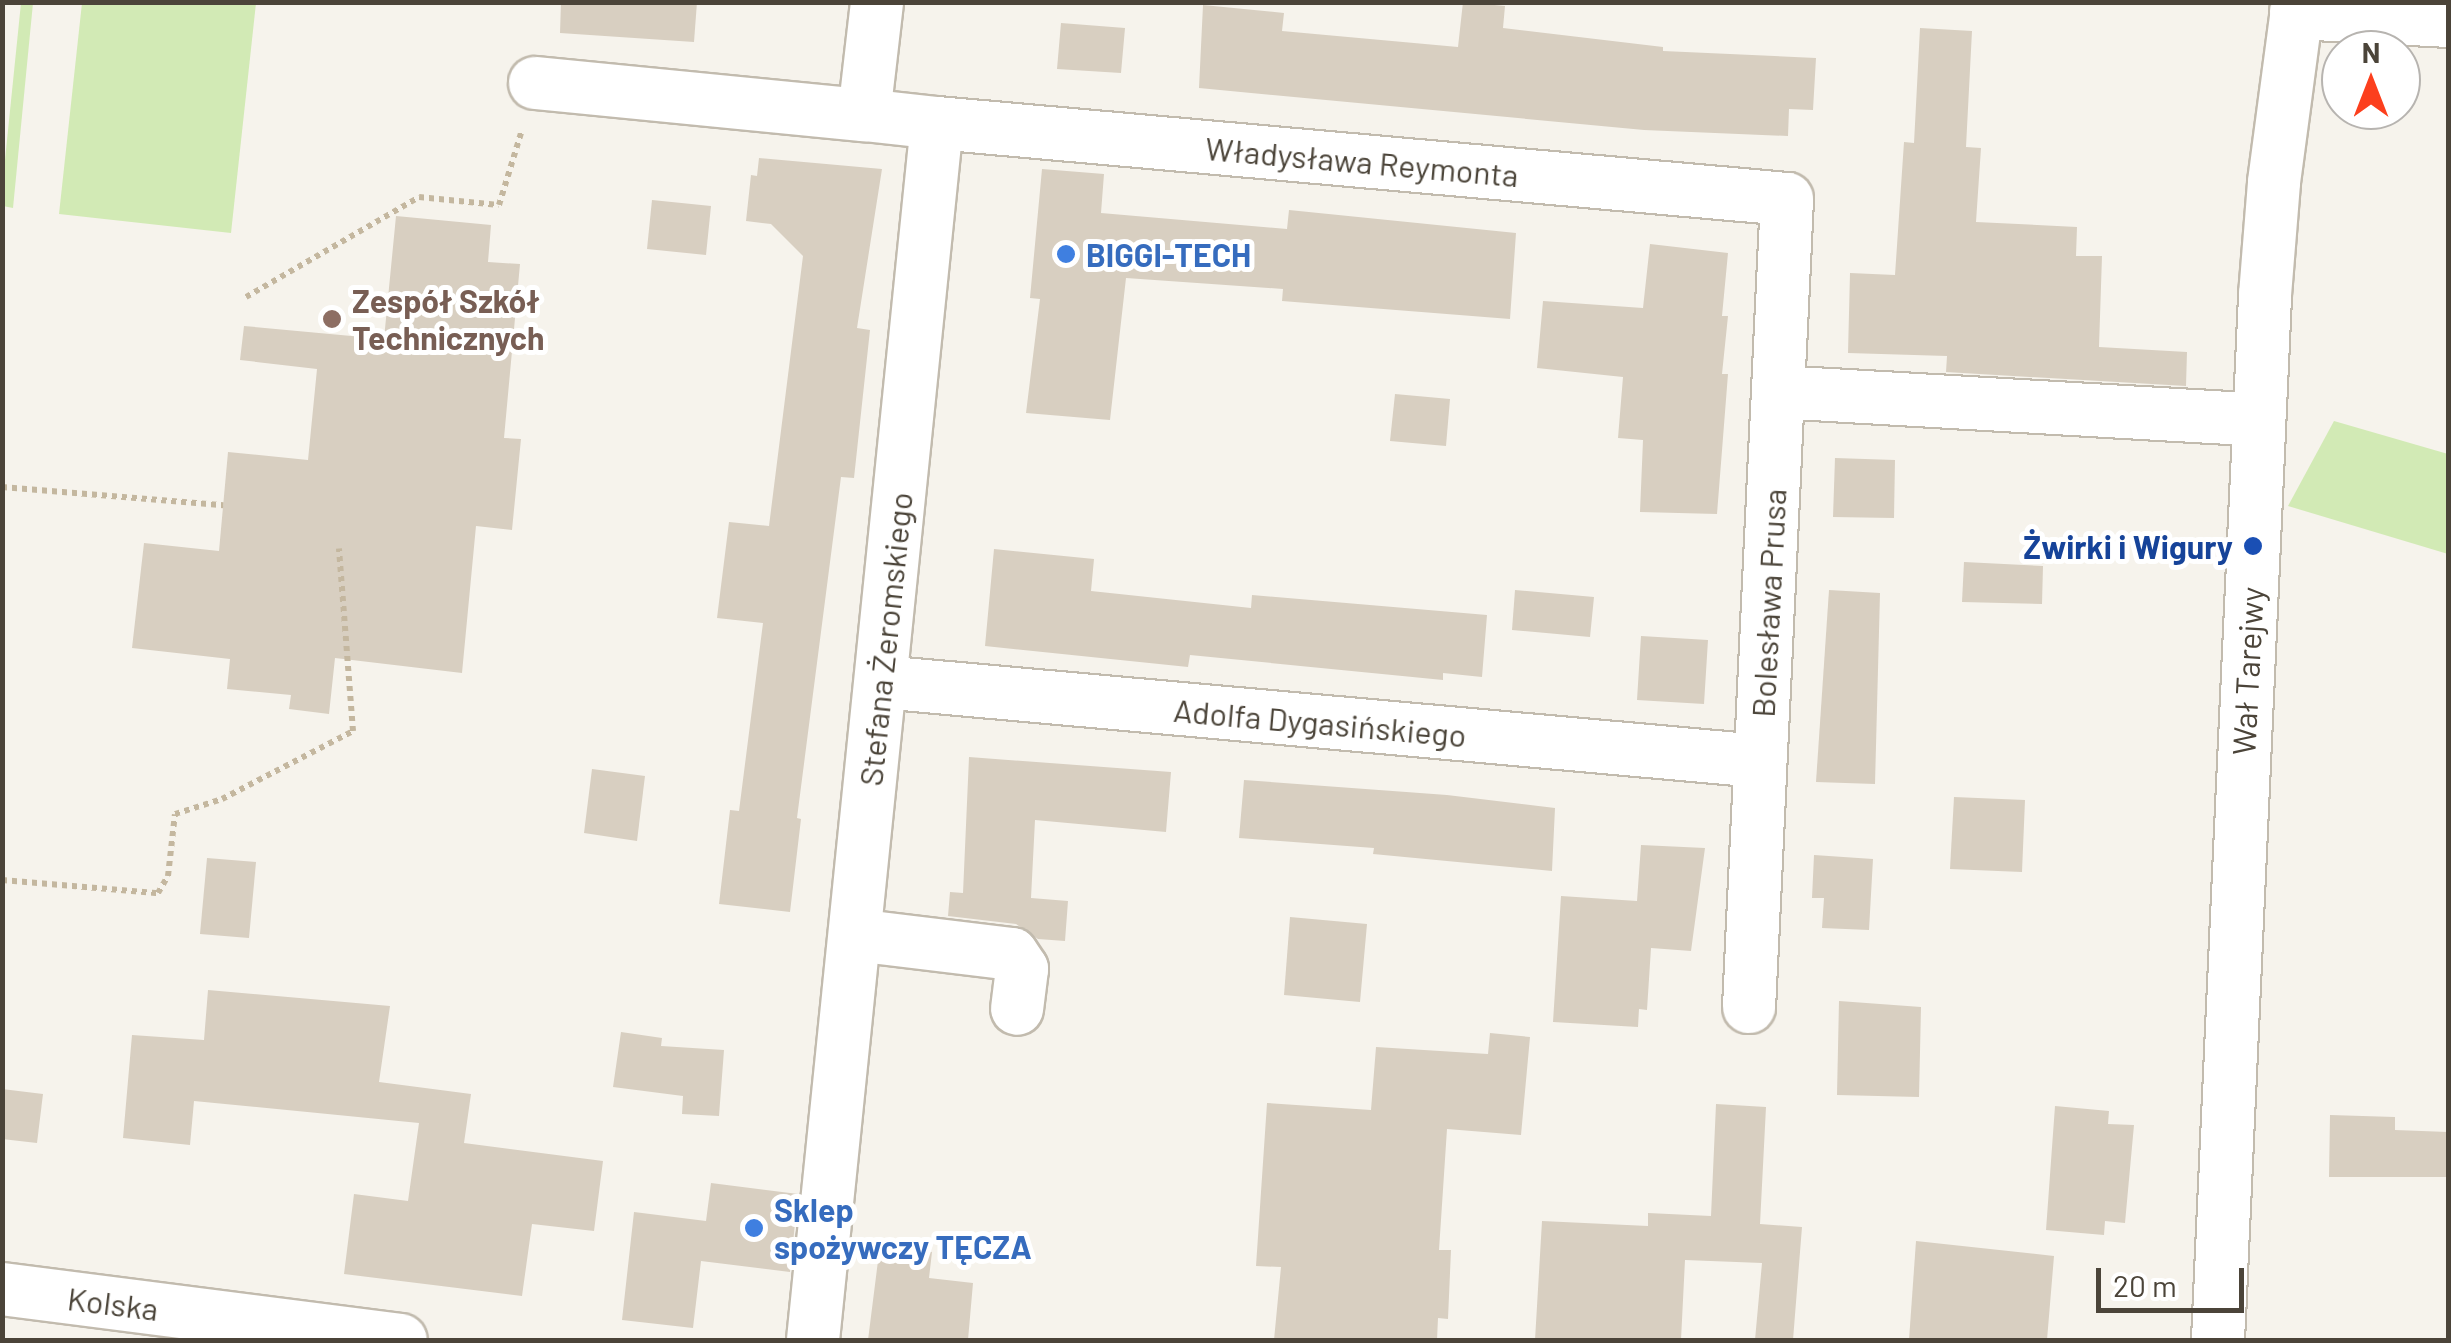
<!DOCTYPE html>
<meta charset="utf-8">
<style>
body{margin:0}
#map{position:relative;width:2451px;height:1343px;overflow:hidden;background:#f6f3ec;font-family:Barlow,sans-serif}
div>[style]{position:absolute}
.green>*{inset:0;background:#d2eab5}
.building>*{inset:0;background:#d8cfc1}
.path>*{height:6px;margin-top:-3px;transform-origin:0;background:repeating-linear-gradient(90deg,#c4b79f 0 5px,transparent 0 10px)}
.roads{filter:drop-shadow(2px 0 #c2bbae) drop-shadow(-2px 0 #c2bbae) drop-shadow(0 2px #c2bbae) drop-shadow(0 -2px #c2bbae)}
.minor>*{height:52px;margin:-26px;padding:0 26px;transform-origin:26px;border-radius:26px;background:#fff}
.dots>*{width:28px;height:28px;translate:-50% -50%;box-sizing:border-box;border:5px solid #fff;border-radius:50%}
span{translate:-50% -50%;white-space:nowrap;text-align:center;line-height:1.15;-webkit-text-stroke:10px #fff;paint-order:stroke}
.street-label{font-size:32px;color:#4b4439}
.shop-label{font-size:32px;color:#366cbe;font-weight:700}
.left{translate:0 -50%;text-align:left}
.education-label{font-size:32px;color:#785e54;font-weight:700}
.transit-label{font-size:32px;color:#164399;font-weight:700}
.right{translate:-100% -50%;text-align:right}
.frame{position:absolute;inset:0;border:5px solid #4b4439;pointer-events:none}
.north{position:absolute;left:2321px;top:30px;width:100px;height:100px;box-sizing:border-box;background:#fff;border:2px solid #b7b4b0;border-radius:50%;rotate:0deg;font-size:28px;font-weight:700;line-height:40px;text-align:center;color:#4b4439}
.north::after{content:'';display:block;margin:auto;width:35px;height:45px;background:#fc3f1d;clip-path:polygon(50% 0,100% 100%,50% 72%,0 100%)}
.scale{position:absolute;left:2096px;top:1268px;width:148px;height:45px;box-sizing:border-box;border:5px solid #4b4439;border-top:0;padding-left:12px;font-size:30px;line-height:35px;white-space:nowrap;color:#4b4439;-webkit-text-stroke:8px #fff;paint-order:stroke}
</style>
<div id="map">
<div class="green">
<i style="clip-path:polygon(21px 3px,33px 3px,13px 208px,3px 206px,2px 189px)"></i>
<i style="clip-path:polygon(82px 3px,256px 3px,231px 233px,59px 214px)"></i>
<i style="clip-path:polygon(2334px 421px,2448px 454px,2448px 554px,2288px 506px)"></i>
</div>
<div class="building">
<i style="clip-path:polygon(561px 2px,697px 2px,694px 42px,560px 33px)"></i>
<i style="clip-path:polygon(1463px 2px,1505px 6px,1503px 28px,1663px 47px,1663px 51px,1816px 58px,1813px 110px,1789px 109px,1788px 136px,1644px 130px,1199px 88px,1203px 5px,1284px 13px,1282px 31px,1458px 47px)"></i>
<i style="clip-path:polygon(1061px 23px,1125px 28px,1121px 73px,1057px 69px)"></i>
<i style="clip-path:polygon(1920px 28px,1972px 31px,1966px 147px,1981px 148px,1976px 222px,2077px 227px,2076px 256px,2102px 256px,2099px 347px,2187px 352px,2186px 386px,1946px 372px,1947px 356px,1848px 353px,1850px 273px,1895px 275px,1904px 142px,1914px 143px)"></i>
<i style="clip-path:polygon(759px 158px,882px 169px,857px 328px,870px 330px,854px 478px,841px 477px,797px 818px,801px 819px,790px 912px,719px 904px,730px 810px,739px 811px,763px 623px,717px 618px,729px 522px,769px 526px,803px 256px,771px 224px,746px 221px,751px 175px,757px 176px)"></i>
<i style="clip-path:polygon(1042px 169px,1104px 174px,1101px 213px,1287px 229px,1289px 210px,1516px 233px,1510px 319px,1282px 301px,1283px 289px,1126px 278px,1110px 420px,1026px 413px,1040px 299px,1030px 298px)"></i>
<i style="clip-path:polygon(652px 200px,711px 206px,706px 255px,647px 249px)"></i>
<i style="clip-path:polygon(396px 216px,491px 225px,488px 262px,520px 264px,504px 438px,521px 439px,512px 530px,476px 526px,462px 673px,335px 658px,329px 714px,289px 709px,291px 695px,227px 689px,230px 659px,132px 648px,144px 543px,219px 551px,228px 452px,308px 460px,317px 369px,240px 360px,244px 326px,384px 339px)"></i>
<i style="clip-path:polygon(1650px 244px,1728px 253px,1722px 316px,1728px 316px,1722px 374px,1728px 374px,1717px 514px,1640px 512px,1643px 440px,1618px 438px,1623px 377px,1537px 368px,1543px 301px,1643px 308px)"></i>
<i style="clip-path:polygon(1395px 394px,1450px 399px,1446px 446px,1390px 441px)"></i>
<i style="clip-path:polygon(1835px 458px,1895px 460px,1894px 518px,1833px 517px)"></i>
<i style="clip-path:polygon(994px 549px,1094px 559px,1091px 591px,1251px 608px,1252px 595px,1487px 615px,1482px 677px,1443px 673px,1443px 680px,1190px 655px,1188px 667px,985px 646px)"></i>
<i style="clip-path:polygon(1964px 562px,2043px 566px,2042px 604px,1962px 602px)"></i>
<i style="clip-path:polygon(1515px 590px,1594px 597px,1590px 637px,1512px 630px)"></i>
<i style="clip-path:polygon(1829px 590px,1880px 593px,1875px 784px,1816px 782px)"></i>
<i style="clip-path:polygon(1641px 636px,1708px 640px,1704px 704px,1637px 700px)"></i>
<i style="clip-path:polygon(969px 757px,1171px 772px,1166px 832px,1035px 820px,1031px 898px,1068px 901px,1065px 941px,1038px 939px,1016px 924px,948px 916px,950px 892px,963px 893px)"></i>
<i style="clip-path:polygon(592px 769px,645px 776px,637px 841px,584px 833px)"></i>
<i style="clip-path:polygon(1244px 780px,1447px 795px,1555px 808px,1552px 871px,1373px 854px,1374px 848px,1239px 838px)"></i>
<i style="clip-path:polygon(1954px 797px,2025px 800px,2022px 872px,1950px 869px)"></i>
<i style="clip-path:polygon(1641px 845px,1705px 848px,1691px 951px,1651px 948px,1647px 1010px,1639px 1009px,1638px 1027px,1553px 1022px,1561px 896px,1637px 901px)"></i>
<i style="clip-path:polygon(1814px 855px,1873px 859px,1869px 930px,1822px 928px,1824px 898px,1812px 898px)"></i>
<i style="clip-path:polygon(207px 858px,256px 862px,249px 938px,200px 934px)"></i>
<i style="clip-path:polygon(1290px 917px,1367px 924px,1360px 1002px,1284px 995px)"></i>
<i style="clip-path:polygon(208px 990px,390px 1006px,379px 1082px,471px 1094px,464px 1143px,603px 1161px,594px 1231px,532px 1224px,522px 1296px,344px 1274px,354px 1194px,408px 1201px,419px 1123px,194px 1101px,190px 1145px,123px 1138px,132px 1035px,204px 1040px)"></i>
<i style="clip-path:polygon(1839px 1001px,1921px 1007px,1919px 1097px,1837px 1095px)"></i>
<i style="clip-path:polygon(621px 1032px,662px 1038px,661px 1046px,724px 1050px,719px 1116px,682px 1114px,683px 1096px,613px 1087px)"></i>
<i style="clip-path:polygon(1490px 1033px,1530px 1037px,1521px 1135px,1447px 1129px,1439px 1250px,1451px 1250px,1448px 1319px,1438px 1318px,1437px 1340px,1274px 1340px,1281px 1267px,1256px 1266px,1267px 1103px,1371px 1110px,1376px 1047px,1488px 1054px)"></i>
<i style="clip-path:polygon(2px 1089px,43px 1094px,37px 1143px,2px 1139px)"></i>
<i style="clip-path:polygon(1716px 1104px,1766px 1107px,1760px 1224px,1802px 1227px,1793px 1340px,1755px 1340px,1762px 1263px,1685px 1260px,1681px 1340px,1535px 1340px,1542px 1221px,1648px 1226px,1648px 1213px,1711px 1216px)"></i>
<i style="clip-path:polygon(2055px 1106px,2109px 1111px,2108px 1124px,2134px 1125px,2125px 1223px,2105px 1221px,2104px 1235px,2046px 1230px)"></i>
<i style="clip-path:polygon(2330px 1115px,2395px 1117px,2395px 1130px,2448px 1132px,2448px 1177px,2329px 1177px)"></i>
<i style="clip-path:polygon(711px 1183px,798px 1194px,790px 1272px,701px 1261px,693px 1328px,622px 1320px,634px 1212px,706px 1221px)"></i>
<i style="clip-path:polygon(1916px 1241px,2054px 1256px,2047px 1340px,1909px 1340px)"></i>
<i style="clip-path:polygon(880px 1245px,932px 1252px,929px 1278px,973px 1283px,968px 1340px,868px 1340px)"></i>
</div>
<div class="path">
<i style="left:246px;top:297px;width:200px;rotate:-30deg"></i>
<i style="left:419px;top:197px;width:80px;rotate:5.7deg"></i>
<i style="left:499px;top:205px;width:78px;rotate:-73deg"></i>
<i style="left:2px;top:487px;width:222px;rotate:4.7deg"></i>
<i style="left:2px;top:880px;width:157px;rotate:4.8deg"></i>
<i style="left:158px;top:893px;width:20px;rotate:-60deg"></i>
<i style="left:168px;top:876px;width:62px;rotate:-83.6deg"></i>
<i style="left:175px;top:814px;width:49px;rotate:-17.7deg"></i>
<i style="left:222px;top:799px;width:148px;rotate:-27.4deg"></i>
<i style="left:353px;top:731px;width:183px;rotate:-94.4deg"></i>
</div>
<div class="roads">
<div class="minor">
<i style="left:2296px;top:13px;width:152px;rotate:3deg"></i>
<i style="left:535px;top:83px;width:331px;rotate:5.6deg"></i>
<i style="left:937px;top:123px;width:853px;rotate:5.11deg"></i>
<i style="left:1787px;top:199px;width:809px;rotate:92.69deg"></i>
<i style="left:1778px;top:392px;width:482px;rotate:3.3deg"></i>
<i style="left:881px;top:682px;width:883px;rotate:5.14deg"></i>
<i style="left:855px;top:935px;width:158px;rotate:6.9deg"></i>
<i style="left:1012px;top:954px;width:18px;rotate:56deg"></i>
<i style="left:1022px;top:969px;width:40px;rotate:97.1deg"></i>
<i style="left:2px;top:1289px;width:402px;rotate:7.3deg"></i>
<i style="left:813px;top:1340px;width:1223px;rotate:-84.18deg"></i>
<i style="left:937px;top:123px;width:73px;rotate:-173.7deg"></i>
<i style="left:864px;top:115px;width:114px;rotate:-83.4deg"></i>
<i style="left:2218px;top:1340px;width:1046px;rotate:-87.42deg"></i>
<i style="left:2265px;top:295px;width:113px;rotate:-85.4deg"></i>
<i style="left:2274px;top:182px;width:182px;rotate:-82.4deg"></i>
</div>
</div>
<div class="dots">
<i style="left:1066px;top:254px;background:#3f7fe0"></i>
<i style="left:332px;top:319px;background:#8d6e63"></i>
<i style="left:2253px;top:546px;background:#1a4fb4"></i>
<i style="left:754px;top:1228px;background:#3f7fe0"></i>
</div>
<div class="street-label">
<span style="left:1362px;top:161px;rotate:5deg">Władysława Reymonta</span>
<span style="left:1768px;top:603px;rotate:-87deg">Bolesława Prusa</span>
<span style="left:885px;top:639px;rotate:-84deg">Stefana Żeromskiego</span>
<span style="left:2247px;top:671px;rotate:-87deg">Wał Tarejwy</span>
<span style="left:1320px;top:722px;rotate:5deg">Adolfa Dygasińskiego</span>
<span style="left:113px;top:1303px;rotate:7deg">Kolska</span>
</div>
<div class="shop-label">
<span class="left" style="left:1086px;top:254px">BIGGI-TECH</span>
<span class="left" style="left:774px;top:1228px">Sklep<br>spożywczy TĘCZA</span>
</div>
<div class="education-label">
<span class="left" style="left:352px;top:319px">Zespół Szkół<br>Technicznych</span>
</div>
<div class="transit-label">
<span class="right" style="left:2233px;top:546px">Żwirki i Wigury</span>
</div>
<div class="frame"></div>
<div class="north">N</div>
<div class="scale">20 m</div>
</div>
